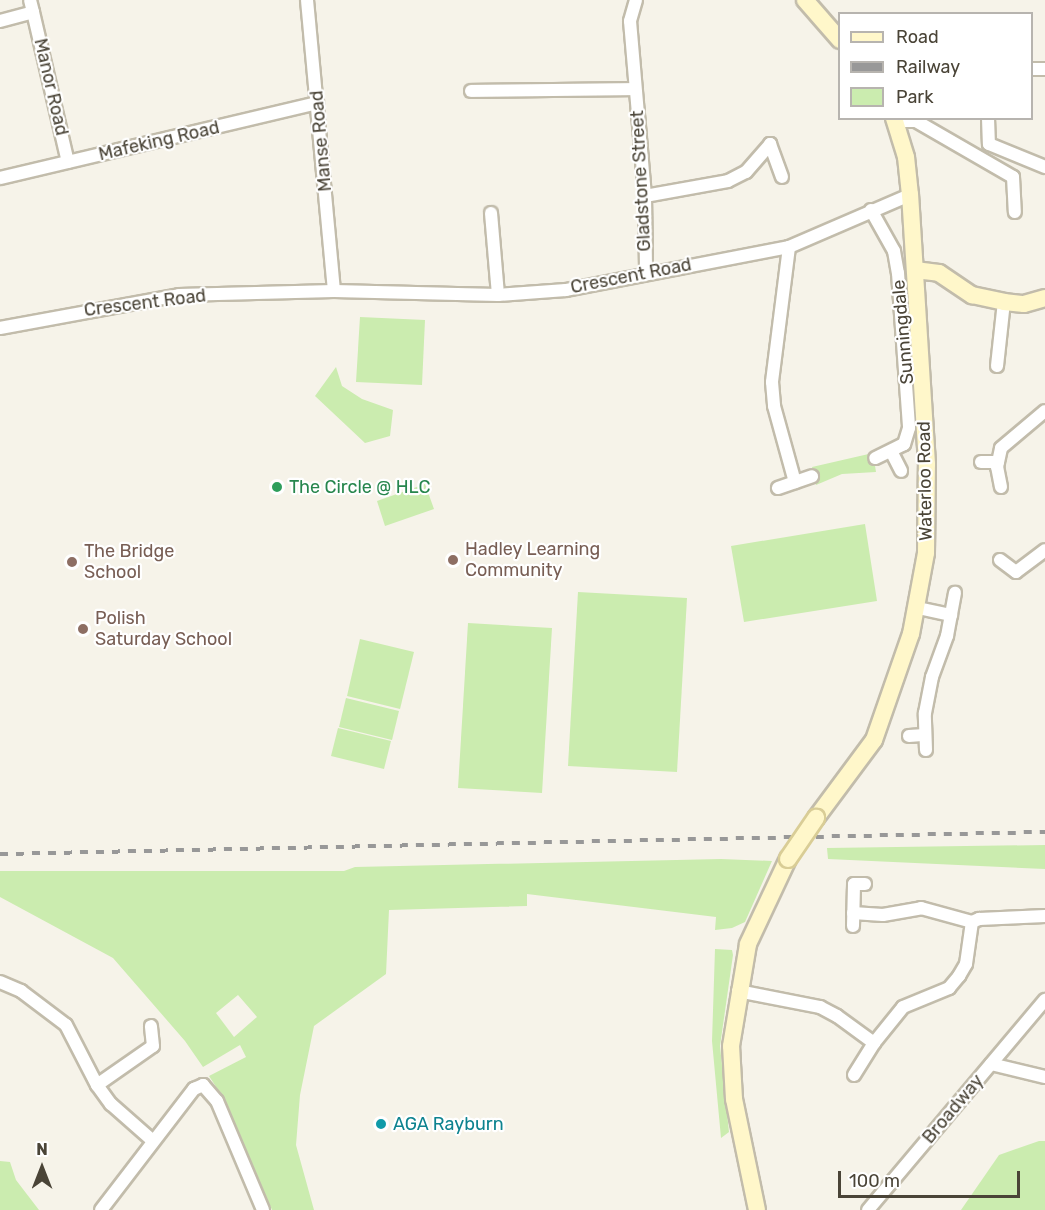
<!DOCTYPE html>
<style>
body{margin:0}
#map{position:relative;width:1045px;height:1210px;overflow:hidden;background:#f6f3e9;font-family:Rubik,sans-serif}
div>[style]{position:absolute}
.green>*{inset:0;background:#cbecaf}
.roads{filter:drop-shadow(2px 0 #c2bcab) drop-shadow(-2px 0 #c2bcab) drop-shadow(0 2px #c2bcab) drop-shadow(0 -2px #c2bcab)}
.street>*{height:12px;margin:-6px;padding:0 6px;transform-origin:6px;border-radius:6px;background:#fff}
.secondary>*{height:16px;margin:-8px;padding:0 8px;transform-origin:8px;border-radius:8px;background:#fff7ca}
.rail>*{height:4px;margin-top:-2px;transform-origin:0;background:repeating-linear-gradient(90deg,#989898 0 8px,transparent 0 16px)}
.bridges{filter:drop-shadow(2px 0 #d9cd96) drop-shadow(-2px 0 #d9cd96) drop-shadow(0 2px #d9cd96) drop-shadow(0 -2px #d9cd96)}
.secondary-bridge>*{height:16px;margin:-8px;padding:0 8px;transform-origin:8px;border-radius:8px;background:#fff7ca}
.dots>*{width:16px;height:16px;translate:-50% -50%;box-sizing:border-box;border:3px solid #fff;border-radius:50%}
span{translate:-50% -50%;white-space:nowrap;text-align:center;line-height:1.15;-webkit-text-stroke:4.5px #fff;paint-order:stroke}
.street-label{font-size:18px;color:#4a4437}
.leisure-label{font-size:18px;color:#27864d}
.left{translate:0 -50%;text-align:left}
.education-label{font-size:18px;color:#785e54}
.culture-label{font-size:18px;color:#0d838f}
.legend{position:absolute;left:838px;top:12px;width:195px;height:108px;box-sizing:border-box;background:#fff;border:2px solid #b7b4af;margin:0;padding:8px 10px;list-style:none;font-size:18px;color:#4a4437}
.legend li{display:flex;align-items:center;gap:12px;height:30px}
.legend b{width:30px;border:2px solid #b7b4af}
.north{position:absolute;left:12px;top:1138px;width:60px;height:60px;-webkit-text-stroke:4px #fff;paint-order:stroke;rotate:0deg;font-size:16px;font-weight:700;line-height:24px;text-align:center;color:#4a4437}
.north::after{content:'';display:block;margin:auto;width:21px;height:27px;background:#4a4437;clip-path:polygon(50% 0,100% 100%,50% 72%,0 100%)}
.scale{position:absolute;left:838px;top:1171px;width:182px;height:27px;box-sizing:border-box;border:3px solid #4a4437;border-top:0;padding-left:8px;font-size:18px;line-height:21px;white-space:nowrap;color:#4a4437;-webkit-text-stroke:4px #fff;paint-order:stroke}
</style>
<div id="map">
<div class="green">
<i style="clip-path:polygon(360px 317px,425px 320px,422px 385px,356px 382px)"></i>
<i style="clip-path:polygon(336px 367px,342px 386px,362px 399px,393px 410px,390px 436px,365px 443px,315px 396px)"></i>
<i style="clip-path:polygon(873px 453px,876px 472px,842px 474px,816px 485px,812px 467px)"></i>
<i style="clip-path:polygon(425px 484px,434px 509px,385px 526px,377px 501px)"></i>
<i style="clip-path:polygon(865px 524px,877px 601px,744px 622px,731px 546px)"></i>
<i style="clip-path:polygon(578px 592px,687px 598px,677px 772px,568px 766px)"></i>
<i style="clip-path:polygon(468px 623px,552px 628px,542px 793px,458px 788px)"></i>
<i style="clip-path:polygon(360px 639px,414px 652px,400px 709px,347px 696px)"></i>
<i style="clip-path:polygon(346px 698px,399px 711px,392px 740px,339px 727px)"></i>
<i style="clip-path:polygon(338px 728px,391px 741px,384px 769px,331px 756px)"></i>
<i style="clip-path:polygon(1045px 845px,1045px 869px,828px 859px,827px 848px)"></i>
<i style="clip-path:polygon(evenodd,721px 859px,772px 861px,745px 922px,732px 928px,715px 930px,716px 917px,527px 894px,527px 906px,389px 910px,386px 974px,314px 1026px,300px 1095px,296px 1145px,314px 1210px,272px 1210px,224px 1099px,209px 1076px,246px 1057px,240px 1045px,203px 1067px,185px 1041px,113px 958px,0 897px,0 871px,344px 871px,355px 867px,721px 859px,238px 995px,257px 1017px,234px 1037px,216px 1013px,238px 995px)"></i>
<i style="clip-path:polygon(715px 949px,732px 950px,733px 955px,720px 1046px,729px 1132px,721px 1138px,712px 1041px)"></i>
<i style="clip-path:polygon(1039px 1141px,1045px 1141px,1045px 1210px,961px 1210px,999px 1155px)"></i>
<i style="clip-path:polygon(0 1161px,10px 1162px,16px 1180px,39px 1210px,0 1210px)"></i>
</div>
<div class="roads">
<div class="street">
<i style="left:307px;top:0;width:292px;rotate:84.7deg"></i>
<i style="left:636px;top:0;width:22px;rotate:106deg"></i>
<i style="left:630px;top:21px;width:176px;rotate:85.1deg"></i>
<i style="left:645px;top:196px;width:76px;rotate:89.2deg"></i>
<i style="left:33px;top:12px;width:154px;rotate:76.9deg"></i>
<i style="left:0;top:21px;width:34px;rotate:-15deg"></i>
<i style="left:33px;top:12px;width:12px;rotate:-104deg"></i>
<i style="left:1032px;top:69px;width:13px"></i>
<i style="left:471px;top:91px;width:164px;rotate:-0.7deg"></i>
<i style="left:988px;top:118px;width:26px;rotate:88deg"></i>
<i style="left:989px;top:144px;width:61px;rotate:22.3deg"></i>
<i style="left:896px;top:121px;width:20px"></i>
<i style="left:916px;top:121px;width:112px;rotate:30deg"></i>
<i style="left:1013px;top:177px;width:35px;rotate:87deg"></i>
<i style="left:0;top:178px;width:326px;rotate:-13.3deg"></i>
<i style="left:645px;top:196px;width:84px;rotate:-10.2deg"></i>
<i style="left:728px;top:181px;width:20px;rotate:-27deg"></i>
<i style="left:746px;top:172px;width:37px;rotate:-49deg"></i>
<i style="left:770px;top:144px;width:35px;rotate:70deg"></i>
<i style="left:871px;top:210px;width:47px;rotate:60.7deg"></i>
<i style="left:894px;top:251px;width:22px;rotate:80deg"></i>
<i style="left:898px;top:273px;width:155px;rotate:85.9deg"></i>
<i style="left:909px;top:428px;width:17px;rotate:107deg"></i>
<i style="left:904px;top:444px;width:32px;rotate:154deg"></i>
<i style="left:491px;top:213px;width:82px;rotate:85.1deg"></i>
<i style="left:789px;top:247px;width:136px;rotate:97.2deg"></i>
<i style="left:772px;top:382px;width:24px;rotate:85deg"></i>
<i style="left:774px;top:406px;width:79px;rotate:74.6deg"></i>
<i style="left:0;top:328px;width:182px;rotate:-10.4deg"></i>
<i style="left:179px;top:295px;width:155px;rotate:-1.5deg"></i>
<i style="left:334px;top:291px;width:164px;rotate:1.4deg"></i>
<i style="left:498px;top:295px;width:68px;rotate:-4.2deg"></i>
<i style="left:566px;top:290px;width:227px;rotate:-10.9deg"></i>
<i style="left:789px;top:247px;width:132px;rotate:-23.3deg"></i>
<i style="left:997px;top:366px;width:64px;rotate:-83.8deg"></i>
<i style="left:892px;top:453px;width:20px;rotate:63deg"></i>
<i style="left:981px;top:462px;width:17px"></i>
<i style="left:1001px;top:487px;width:20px;rotate:-101deg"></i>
<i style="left:997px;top:467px;width:19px;rotate:-78deg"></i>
<i style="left:1001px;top:448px;width:57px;rotate:-40.1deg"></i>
<i style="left:778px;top:488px;width:36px;rotate:-19deg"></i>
<i style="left:1000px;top:560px;width:20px;rotate:37deg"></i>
<i style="left:1016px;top:572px;width:36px;rotate:-37deg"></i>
<i style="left:918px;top:608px;width:34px;rotate:12deg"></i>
<i style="left:909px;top:736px;width:16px;rotate:-4deg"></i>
<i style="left:926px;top:750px;width:37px;rotate:-92deg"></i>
<i style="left:925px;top:713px;width:37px;rotate:-79deg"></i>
<i style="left:932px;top:677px;width:44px;rotate:-69.9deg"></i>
<i style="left:947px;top:636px;width:44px;rotate:-79.5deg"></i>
<i style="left:853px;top:913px;width:30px;rotate:4deg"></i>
<i style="left:883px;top:915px;width:39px;rotate:-10deg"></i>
<i style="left:921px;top:908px;width:53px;rotate:15.4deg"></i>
<i style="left:853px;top:926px;width:42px;rotate:-88.6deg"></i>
<i style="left:854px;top:884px;width:11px"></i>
<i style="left:0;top:982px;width:23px;rotate:23deg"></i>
<i style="left:21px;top:991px;width:56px;rotate:37.1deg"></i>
<i style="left:66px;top:1025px;width:68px;rotate:62.7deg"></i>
<i style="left:97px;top:1085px;width:24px;rotate:54deg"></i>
<i style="left:111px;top:1104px;width:56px;rotate:41.4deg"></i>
<i style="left:738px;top:991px;width:84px;rotate:11deg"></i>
<i style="left:820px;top:1007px;width:19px;rotate:28deg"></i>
<i style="left:837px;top:1016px;width:46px;rotate:36.1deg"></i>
<i style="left:874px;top:1043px;width:46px;rotate:-51.1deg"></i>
<i style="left:903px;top:1007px;width:50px;rotate:-22.4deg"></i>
<i style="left:949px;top:988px;width:16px;rotate:-50deg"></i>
<i style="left:959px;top:976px;width:14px;rotate:-60deg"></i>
<i style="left:966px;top:964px;width:42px;rotate:-81.9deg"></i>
<i style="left:972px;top:922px;width:8px;rotate:-23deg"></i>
<i style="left:979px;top:919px;width:66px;rotate:-2.6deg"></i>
<i style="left:991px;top:1064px;width:56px;rotate:13.5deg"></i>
<i style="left:854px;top:1075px;width:38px;rotate:-58deg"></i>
<i style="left:97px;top:1085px;width:68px;rotate:-34.9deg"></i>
<i style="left:153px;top:1046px;width:20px;rotate:-96deg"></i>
<i style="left:101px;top:1210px;width:153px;rotate:-52.5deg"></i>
<i style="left:194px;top:1089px;width:10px;rotate:-24deg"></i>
<i style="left:203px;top:1085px;width:21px;rotate:49deg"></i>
<i style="left:217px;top:1101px;width:118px;rotate:67.1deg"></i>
<i style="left:868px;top:1210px;width:275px;rotate:-49.9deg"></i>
</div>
<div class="secondary">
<i style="left:805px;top:0;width:53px;rotate:48.8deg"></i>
<i style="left:915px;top:270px;width:24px;rotate:7deg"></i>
<i style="left:939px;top:273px;width:40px;rotate:34deg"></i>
<i style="left:972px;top:295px;width:33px;rotate:12deg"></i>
<i style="left:1004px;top:302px;width:20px;rotate:6deg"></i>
<i style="left:1024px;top:304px;width:22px;rotate:-16deg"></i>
<i style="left:816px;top:818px;width:97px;rotate:-53.4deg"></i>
<i style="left:874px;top:740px;width:112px;rotate:-70.8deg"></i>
<i style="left:911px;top:634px;width:82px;rotate:-79.5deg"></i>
<i style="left:926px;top:553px;width:89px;rotate:-89.4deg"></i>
<i style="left:927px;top:464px;width:270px;rotate:-93.6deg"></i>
<i style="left:910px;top:195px;width:38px;rotate:-96deg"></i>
<i style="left:906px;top:157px;width:41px;rotate:-107.1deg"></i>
<i style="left:757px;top:1210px;width:113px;rotate:-101.7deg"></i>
<i style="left:734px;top:1099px;width:53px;rotate:-93.2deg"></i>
<i style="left:731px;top:1046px;width:103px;rotate:-80.5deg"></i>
<i style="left:748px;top:944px;width:94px;rotate:-64.8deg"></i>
</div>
</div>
<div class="rail">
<i style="left:0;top:854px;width:1045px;rotate:-1.21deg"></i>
</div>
<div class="bridges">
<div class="secondary-bridge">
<i style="left:788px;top:859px;width:50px;rotate:-55.7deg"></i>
</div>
</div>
<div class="dots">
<i style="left:277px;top:487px;background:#2e9e5b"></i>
<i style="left:453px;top:560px;background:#8d6e63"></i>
<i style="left:72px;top:562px;background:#8d6e63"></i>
<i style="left:83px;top:629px;background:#8d6e63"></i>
<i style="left:381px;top:1124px;background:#0f9aa8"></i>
</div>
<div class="street-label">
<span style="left:51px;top:87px;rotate:77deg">Manor Road</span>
<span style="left:159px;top:141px;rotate:-13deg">Mafeking Road</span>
<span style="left:321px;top:141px;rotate:-95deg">Manse Road</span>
<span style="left:641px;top:181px;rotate:-93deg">Gladstone Street</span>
<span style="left:631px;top:276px;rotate:-11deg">Crescent Road</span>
<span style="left:145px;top:303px;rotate:-7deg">Crescent Road</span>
<span style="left:903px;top:332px;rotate:-95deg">Sunningdale</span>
<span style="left:925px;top:481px;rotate:-91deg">Waterloo Road</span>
<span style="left:953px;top:1109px;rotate:-50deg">Broadway</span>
</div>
<div class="leisure-label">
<span class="left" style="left:289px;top:487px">The Circle @ HLC</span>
</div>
<div class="education-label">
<span class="left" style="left:465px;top:560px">Hadley Learning<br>Community</span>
<span class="left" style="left:84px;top:562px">The Bridge<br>School</span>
<span class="left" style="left:95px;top:629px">Polish<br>Saturday School</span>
</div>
<div class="culture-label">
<span class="left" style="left:393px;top:1124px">AGA Rayburn</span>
</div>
<ul class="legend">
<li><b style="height:8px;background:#fff7ca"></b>Road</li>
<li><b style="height:8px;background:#989898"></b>Railway</li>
<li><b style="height:16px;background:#cbecaf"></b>Park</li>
</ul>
<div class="north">N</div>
<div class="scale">100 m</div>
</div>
